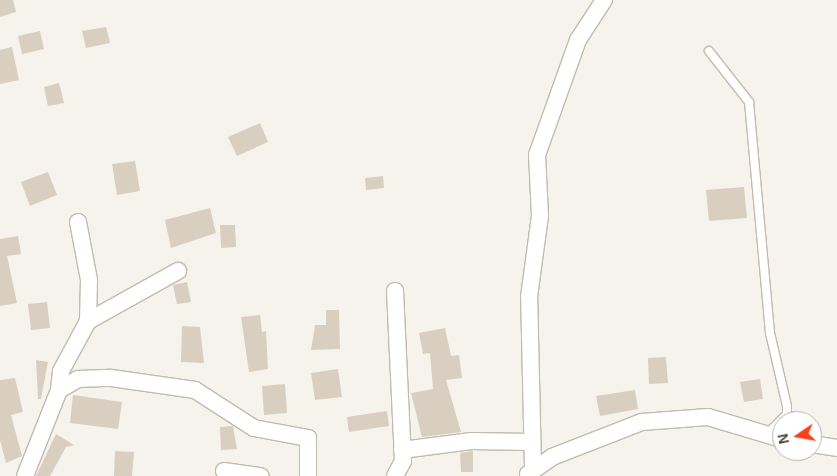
<!DOCTYPE html>
<style>
body{margin:0}
#map{position:relative;width:837px;height:476px;overflow:hidden;background:#f6f3ec;font-family:Helvetica,sans-serif}
div>[style]{position:absolute}
.building>*{inset:0;background:#d8cfc1}
.roads{filter:drop-shadow(1px 0 #c2bbae) drop-shadow(-1px 0 #c2bbae) drop-shadow(0 1px #c2bbae) drop-shadow(0 -1px #c2bbae)}
.service>*{height:8px;margin:-4px;padding:0 4px;transform-origin:4px;border-radius:4px;background:#fff}
.minor>*{height:16px;margin:-8px;padding:0 8px;transform-origin:8px;border-radius:8px;background:#fff}
span{translate:-50% -50%;white-space:nowrap;text-align:center;line-height:1.15;-webkit-text-stroke:4px #fff;paint-order:stroke}
.north{position:absolute;left:772px;top:411px;width:50px;height:50px;box-sizing:border-box;background:#fff;border:1px solid #b7b4b0;border-radius:50%;rotate:258deg;font-size:14px;font-weight:700;line-height:20px;text-align:center;color:#4b4439}
.north::after{content:'';display:block;margin:auto;width:18px;height:22px;background:#fc3f1d;clip-path:polygon(50% 0,100% 100%,50% 72%,0 100%)}
</style>
<div id="map">
<div class="building">
<i style="clip-path:polygon(0 0,13px 0,16px 12px,0 17px)"></i>
<i style="clip-path:polygon(106px 27px,110px 43px,86px 48px,82px 31px)"></i>
<i style="clip-path:polygon(40px 31px,44px 49px,22px 54px,18px 36px)"></i>
<i style="clip-path:polygon(12px 47px,19px 80px,0 84px,0 50px)"></i>
<i style="clip-path:polygon(59px 83px,64px 103px,48px 106px,44px 87px)"></i>
<i style="clip-path:polygon(260px 123px,268px 142px,237px 156px,228px 137px)"></i>
<i style="clip-path:polygon(135px 161px,140px 191px,117px 195px,112px 164px)"></i>
<i style="clip-path:polygon(48px 172px,57px 195px,30px 206px,21px 182px)"></i>
<i style="clip-path:polygon(383px 176px,384px 188px,366px 190px,365px 178px)"></i>
<i style="clip-path:polygon(744px 187px,747px 218px,709px 221px,706px 190px)"></i>
<i style="clip-path:polygon(210px 208px,216px 233px,171px 248px,165px 220px)"></i>
<i style="clip-path:polygon(220px 225px,235px 225px,236px 247px,221px 248px)"></i>
<i style="clip-path:polygon(18px 236px,21px 254px,7px 256px,17px 303px,0 306px,0 239px)"></i>
<i style="clip-path:polygon(187px 282px,191px 302px,177px 304px,173px 285px)"></i>
<i style="clip-path:polygon(47px 302px,50px 328px,31px 330px,28px 304px)"></i>
<i style="clip-path:polygon(326px 310px,339px 310px,340px 349px,311px 350px,315px 325px,326px 325px)"></i>
<i style="clip-path:polygon(260px 315px,262px 332px,266px 331px,268px 369px,249px 372px,241px 317px)"></i>
<i style="clip-path:polygon(182px 326px,200px 327px,204px 363px,181px 362px)"></i>
<i style="clip-path:polygon(445px 328px,451px 356px,459px 355px,462px 378px,446px 380px,461px 432px,422px 437px,411px 393px,433px 389px,430px 353px,423px 354px,419px 333px)"></i>
<i style="clip-path:polygon(666px 357px,668px 383px,649px 384px,648px 358px)"></i>
<i style="clip-path:polygon(36px 360px,48px 362px,41px 399px,38px 399px)"></i>
<i style="clip-path:polygon(338px 369px,342px 397px,315px 400px,311px 373px)"></i>
<i style="clip-path:polygon(15px 378px,23px 412px,11px 415px,22px 456px,6px 463px,0 440px,0 380px)"></i>
<i style="clip-path:polygon(760px 379px,763px 399px,744px 402px,740px 382px)"></i>
<i style="clip-path:polygon(285px 384px,287px 413px,264px 415px,262px 386px)"></i>
<i style="clip-path:polygon(635px 390px,638px 409px,600px 416px,596px 396px)"></i>
<i style="clip-path:polygon(73px 395px,122px 402px,118px 429px,70px 423px)"></i>
<i style="clip-path:polygon(387px 411px,389px 426px,349px 432px,347px 417px)"></i>
<i style="clip-path:polygon(233px 426px,237px 449px,221px 450px,220px 427px)"></i>
<i style="clip-path:polygon(56px 434px,74px 445px,66px 447px,50px 476px,36px 476px)"></i>
<i style="clip-path:polygon(115px 451px,134px 452px,132px 476px,114px 476px)"></i>
<i style="clip-path:polygon(473px 451px,473px 472px,461px 472px,460px 453px)"></i>
</div>
<div class="roads">
<div class="service">
<i style="left:709px;top:51px;width:65px;rotate:51.9deg"></i>
<i style="left:749px;top:102px;width:232px;rotate:84.8deg"></i>
<i style="left:770px;top:333px;width:75px;rotate:76.9deg"></i>
<i style="left:787px;top:406px;width:8px;rotate:90deg"></i>
<i style="left:787px;top:414px;width:28px;rotate:135deg"></i>
</div>
<div class="minor">
<i style="left:395px;top:291px;width:170px;rotate:87.3deg"></i>
<i style="left:403px;top:461px;width:17px;rotate:118deg"></i>
<i style="left:88px;top:321px;width:103px;rotate:-29.1deg"></i>
<i style="left:59px;top:390px;width:22px;rotate:-30deg"></i>
<i style="left:78px;top:379px;width:33px;rotate:-2deg"></i>
<i style="left:111px;top:378px;width:85px;rotate:8.1deg"></i>
<i style="left:195px;top:390px;width:70px;rotate:32.8deg"></i>
<i style="left:254px;top:428px;width:55px;rotate:10.5deg"></i>
<i style="left:308px;top:438px;width:38px;rotate:90deg"></i>
<i style="left:812px;top:444px;width:25px;rotate:9deg"></i>
<i style="left:402px;top:450px;width:70px;rotate:-7.4deg"></i>
<i style="left:471px;top:441px;width:60px;rotate:1deg"></i>
<i style="left:533px;top:467px;width:170px;rotate:-91.3deg"></i>
<i style="left:529px;top:297px;width:82px;rotate:-82.3deg"></i>
<i style="left:540px;top:216px;width:61px;rotate:-92.8deg"></i>
<i style="left:537px;top:155px;width:122px;rotate:-70.4deg"></i>
<i style="left:578px;top:40px;width:48px;rotate:-57deg"></i>
<i style="left:224px;top:471px;width:37px;rotate:8deg"></i>
<i style="left:528px;top:474px;width:29px;rotate:-35deg"></i>
<i style="left:552px;top:457px;width:97px;rotate:-21.3deg"></i>
<i style="left:642px;top:422px;width:66px;rotate:-4.3deg"></i>
<i style="left:708px;top:417px;width:77px;rotate:16.6deg"></i>
<i style="left:25px;top:476px;width:92px;rotate:-68.4deg"></i>
<i style="left:59px;top:390px;width:19px;rotate:-84deg"></i>
<i style="left:61px;top:371px;width:57px;rotate:-61.6deg"></i>
<i style="left:88px;top:321px;width:41px;rotate:-88.6deg"></i>
<i style="left:89px;top:280px;width:59px;rotate:-100.7deg"></i>
</div>
</div>
<div class="north">N</div>
</div>
